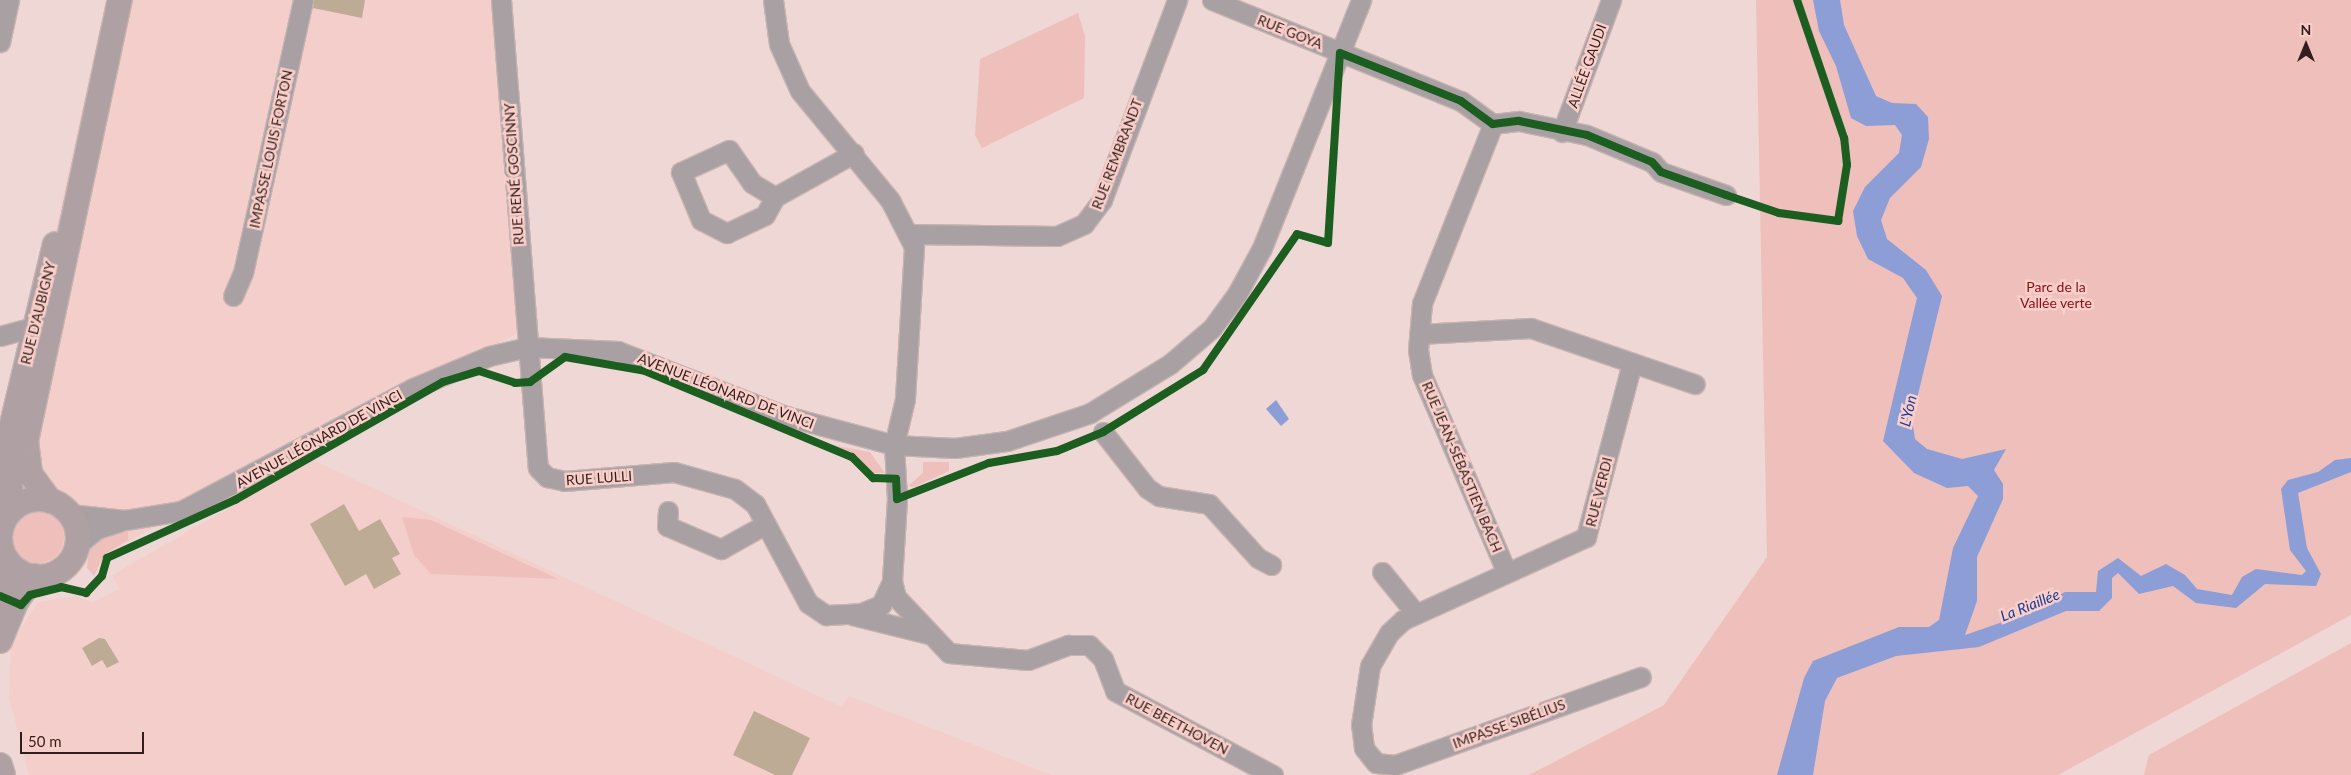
<!DOCTYPE html>
<meta charset="utf-8">
<style>
body{margin:0}
#map{position:relative;width:2351px;height:775px;overflow:hidden;background:#efd7d5;font-family:Lato,sans-serif}
div>[style]{position:absolute}
.built>*{inset:0;background:#f4ceca}
.green>*{inset:0;background:#eebfbb}
.round{border-radius:50%}
.water>*{inset:0;background:#8c9ed5}
.building>*{inset:0;background:#beab96}
.roads{filter:drop-shadow(1px 0 #c7b4b2) drop-shadow(-1px 0 #c7b4b2) drop-shadow(0 1px #c7b4b2) drop-shadow(0 -1px #c7b4b2)}
.minor>*{height:19px;margin:-9.5px;padding:0 9.5px;transform-origin:9.5px;border-radius:9.5px;background:#a9a0a3}
.major>*{height:24px;margin:-12px;padding:0 12px;transform-origin:12px;border-radius:12px;background:#afa1a3}
.major>.ring{margin:-12px;padding:0;box-sizing:content-box;background:none;border:24px solid #afa1a3;border-radius:50%}
.cycleway>*{height:8px;margin:-4px;padding:0 4px;transform-origin:4px;border-radius:4px;background:#1b5e20}
span{translate:-50% -50%;white-space:nowrap;text-align:center;line-height:1.15;-webkit-text-stroke:5px #facfca;paint-order:stroke}
.street-label{font-size:14px;color:#321e1c}
.park-label{font-size:14px;color:#8b0c16}
.water-label{font-size:15px;color:#1b3b98;font-style:italic}
.north{position:absolute;left:2281px;top:20px;width:50px;height:50px;-webkit-text-stroke:4px #facfca;paint-order:stroke;rotate:0deg;font-size:14px;font-weight:700;line-height:20px;text-align:center;color:#321e1c}
.north::after{content:'';display:block;margin:auto;width:18px;height:22px;background:#321e1c;clip-path:polygon(50% 0,100% 100%,50% 72%,0 100%)}
.scale{position:absolute;left:20px;top:732px;width:124px;height:22px;box-sizing:border-box;border:2px solid #321e1c;border-top:0;padding-left:6px;font-size:15px;line-height:18px;white-space:nowrap;color:#321e1c;-webkit-text-stroke:4px #facfca;paint-order:stroke}
</style>
<div id="map">
<div class="built">
<i style="clip-path:polygon(106px 0,511px 0,527px 328px,0 610px,0 483px)"></i>
<i style="clip-path:polygon(313px 460px,842px 707px,849px 696px,1051px 775px,29px 775px,9px 697px,11px 644px,38px 602px,75px 596px,93px 602px,119px 589px,112px 575px)"></i>
</div>
<div class="green">
<i style="clip-path:polygon(1756px 0,2351px 0,2351px 615px,2058px 775px,1529px 775px,1664px 705px,1767px 557px)"></i>
<i style="clip-path:polygon(1078px 13px,1085px 36px,1084px 98px,982px 148px,975px 135px,980px 59px)"></i>
<i style="clip-path:polygon(832px 445px,870px 452px,885px 473px,871px 473px,856px 455px)"></i>
<i style="clip-path:polygon(923px 462px,949px 462px,949px 471px,914px 487px,908px 486px,923px 473px)"></i>
<i class="round" style="left:12px;top:511px;width:52px;height:52px"></i>
<i style="clip-path:polygon(402px 517px,431px 520px,558px 579px,431px 574px,414px 555px)"></i>
<i style="clip-path:polygon(120px 527px,128px 529px,128px 540px,104px 555px,94px 576px,87px 568px,90px 542px)"></i>
<i style="clip-path:polygon(2351px 643px,2351px 775px,2144px 775px,2149px 755px)"></i>
</div>
<div class="water">
<i style="clip-path:polygon(1813px 0,1840px 0,1844px 25px,1876px 96px,1892px 103px,1916px 104px,1928px 117px,1929px 139px,1921px 167px,1890px 198px,1881px 220px,1887px 239px,1926px 270px,1942px 296px,1912px 419px,1915px 439px,1927px 449px,1962px 459px,2006px 449px,1994px 470px,2003px 484px,2003px 499px,1977px 557px,1977px 601px,1965px 635px,2017px 617px,2065px 592px,2096px 592px,2098px 571px,2118px 558px,2141px 576px,2166px 564px,2185px 575px,2197px 589px,2232px 595px,2242px 577px,2256px 569px,2302px 575px,2306px 571px,2290px 550px,2281px 489px,2288px 480px,2318px 472px,2335px 460px,2351px 458px,2351px 472px,2298px 493px,2307px 548px,2321px 574px,2316px 586px,2265px 584px,2236px 608px,2196px 603px,2173px 586px,2139px 594px,2118px 573px,2112px 578px,2112px 598px,2099px 611px,2066px 611px,1979px 647px,1896px 656px,1837px 678px,1825px 701px,1813px 775px,1777px 775px,1804px 678px,1813px 661px,1899px 627px,1929px 627px,1939px 620px,1953px 548px,1978px 496px,1968px 486px,1947px 488px,1914px 473px,1883px 441px,1917px 298px,1903px 278px,1868px 259px,1857px 236px,1853px 211px,1865px 187px,1899px 153px,1902px 135px,1895px 125px,1866px 126px,1851px 118px,1836px 66px,1819px 31px)"></i>
<i style="clip-path:polygon(1276px 400px,1289px 419px,1281px 426px,1266px 409px)"></i>
</div>
<div class="building">
<i style="clip-path:polygon(314px 0,365px 0,362px 18px,313px 8px)"></i>
<i style="clip-path:polygon(344px 504px,359px 531px,380px 519px,400px 554px,392px 558px,401px 574px,374px 589px,366px 574px,345px 586px,310px 524px)"></i>
<i style="clip-path:polygon(99px 638px,105px 639px,119px 662px,107px 668px,102px 660px,92px 666px,82px 648px)"></i>
<i style="clip-path:polygon(754px 711px,810px 738px,792px 775px,775px 775px,733px 755px)"></i>
</div>
<div class="roads">
<div class="minor">
<i style="left:501px;top:0;width:469px;rotate:85.5deg"></i>
<i style="left:538px;top:468px;width:13px;rotate:45deg"></i>
<i style="left:547px;top:477px;width:17px;rotate:13deg"></i>
<i style="left:564px;top:481px;width:110px;rotate:-4.7deg"></i>
<i style="left:674px;top:472px;width:63px;rotate:15.6deg"></i>
<i style="left:735px;top:489px;width:25px;rotate:37deg"></i>
<i style="left:755px;top:504px;width:112px;rotate:61.8deg"></i>
<i style="left:808px;top:603px;width:22px;rotate:34deg"></i>
<i style="left:826px;top:615px;width:35px;rotate:-3deg"></i>
<i style="left:861px;top:613px;width:22px;rotate:-22deg"></i>
<i style="left:881px;top:605px;width:26px;rotate:-65deg"></i>
<i style="left:773px;top:0;width:44px;rotate:82.2deg"></i>
<i style="left:779px;top:44px;width:51px;rotate:65.9deg"></i>
<i style="left:800px;top:91px;width:141px;rotate:50.5deg"></i>
<i style="left:890px;top:200px;width:53px;rotate:62.9deg"></i>
<i style="left:914px;top:247px;width:152px;rotate:93.4deg"></i>
<i style="left:905px;top:399px;width:47px;rotate:103.4deg"></i>
<i style="left:894px;top:445px;width:54px;rotate:86.8deg"></i>
<i style="left:897px;top:499px;width:82px;rotate:93.5deg"></i>
<i style="left:892px;top:581px;width:16px;rotate:76deg"></i>
<i style="left:896px;top:597px;width:77px;rotate:46.6deg"></i>
<i style="left:949px;top:653px;width:79px;rotate:5.1deg"></i>
<i style="left:1028px;top:660px;width:43px;rotate:-20.6deg"></i>
<i style="left:1068px;top:645px;width:21px"></i>
<i style="left:1089px;top:645px;width:20px;rotate:45deg"></i>
<i style="left:1103px;top:659px;width:34px;rotate:69deg"></i>
<i style="left:1115px;top:691px;width:179px;rotate:28deg"></i>
<i style="left:1212px;top:0;width:269px;rotate:22.1deg"></i>
<i style="left:1461px;top:101px;width:39px;rotate:36deg"></i>
<i style="left:0;top:42px;width:43px;rotate:-77.9deg"></i>
<i style="left:1493px;top:124px;width:193px;rotate:111.6deg"></i>
<i style="left:1422px;top:303px;width:47px;rotate:94.9deg"></i>
<i style="left:1418px;top:350px;width:25px;rotate:81deg"></i>
<i style="left:1422px;top:375px;width:215px;rotate:66.8deg"></i>
<i style="left:1493px;top:124px;width:26px;rotate:-7deg"></i>
<i style="left:1519px;top:121px;width:69px;rotate:11.6deg"></i>
<i style="left:1587px;top:135px;width:70px;rotate:22.6deg"></i>
<i style="left:1652px;top:162px;width:13px;rotate:48deg"></i>
<i style="left:1661px;top:172px;width:69px;rotate:19.5deg"></i>
<i style="left:1562px;top:132px;width:141px;rotate:-69.6deg"></i>
<i style="left:775px;top:197px;width:27px;rotate:-149deg"></i>
<i style="left:752px;top:183px;width:40px;rotate:-124.9deg"></i>
<i style="left:729px;top:150px;width:53px;rotate:155.4deg"></i>
<i style="left:681px;top:172px;width:52px;rotate:67.4deg"></i>
<i style="left:701px;top:220px;width:29px;rotate:27deg"></i>
<i style="left:727px;top:233px;width:42px;rotate:-25.3deg"></i>
<i style="left:765px;top:215px;width:21px;rotate:-61deg"></i>
<i style="left:775px;top:197px;width:90px;rotate:-29.1deg"></i>
<i style="left:911px;top:234px;width:146px;rotate:0.8deg"></i>
<i style="left:1057px;top:236px;width:30px;rotate:-24deg"></i>
<i style="left:1084px;top:224px;width:30px;rotate:-53deg"></i>
<i style="left:1102px;top:200px;width:214px;rotate:-69.4deg"></i>
<i style="left:233px;top:296px;width:25px;rotate:-67deg"></i>
<i style="left:243px;top:273px;width:280px;rotate:-77.6deg"></i>
<i style="left:1419px;top:334px;width:112px;rotate:-3.1deg"></i>
<i style="left:1531px;top:328px;width:173px;rotate:18.9deg"></i>
<i style="left:0;top:336px;width:35px;rotate:-15deg"></i>
<i style="left:1103px;top:432px;width:71px;rotate:51.8deg"></i>
<i style="left:1147px;top:488px;width:14px;rotate:34deg"></i>
<i style="left:1159px;top:496px;width:51px;rotate:9.1deg"></i>
<i style="left:1209px;top:504px;width:73px;rotate:47.8deg"></i>
<i style="left:1258px;top:558px;width:15px;rotate:28deg"></i>
<i style="left:668px;top:511px;width:15px;rotate:94deg"></i>
<i style="left:667px;top:526px;width:59px;rotate:23.1deg"></i>
<i style="left:721px;top:549px;width:51px;rotate:-29.1deg"></i>
<i style="left:0;top:514px;width:8px;rotate:60deg"></i>
<i style="left:70px;top:514px;width:55px;rotate:6.2deg"></i>
<i style="left:125px;top:520px;width:57px;rotate:-9.1deg"></i>
<i style="left:181px;top:511px;width:263px;rotate:-27.9deg"></i>
<i style="left:413px;top:388px;width:82px;rotate:-22.8deg"></i>
<i style="left:489px;top:356px;width:40px;rotate:-13deg"></i>
<i style="left:528px;top:347px;width:90px;rotate:2.5deg"></i>
<i style="left:618px;top:351px;width:180px;rotate:21.2deg"></i>
<i style="left:786px;top:416px;width:112px;rotate:15deg"></i>
<i style="left:894px;top:445px;width:61px;rotate:2.8deg"></i>
<i style="left:955px;top:448px;width:52px;rotate:-7.7deg"></i>
<i style="left:1007px;top:441px;width:88px;rotate:-18.6deg"></i>
<i style="left:1090px;top:413px;width:94px;rotate:-31.5deg"></i>
<i style="left:1170px;top:364px;width:55px;rotate:-40.6deg"></i>
<i style="left:1212px;top:328px;width:42px;rotate:-53.7deg"></i>
<i style="left:1237px;top:294px;width:52px;rotate:-61.5deg"></i>
<i style="left:1262px;top:248px;width:267px;rotate:-68.2deg"></i>
<i style="left:77px;top:545px;width:26px;rotate:-39deg"></i>
<i style="left:97px;top:529px;width:23px;rotate:-18deg"></i>
<i style="left:1382px;top:572px;width:54px;rotate:51deg"></i>
<i style="left:852px;top:615px;width:78px;rotate:14deg"></i>
<i style="left:1376px;top:763px;width:19px;rotate:-129deg"></i>
<i style="left:1364px;top:748px;width:23px;rotate:-97deg"></i>
<i style="left:1361px;top:725px;width:60px;rotate:-81.3deg"></i>
<i style="left:1370px;top:666px;width:38px;rotate:-60deg"></i>
<i style="left:1389px;top:633px;width:19px;rotate:-43deg"></i>
<i style="left:1403px;top:620px;width:201px;rotate:-24.4deg"></i>
<i style="left:1586px;top:537px;width:180px;rotate:-75.2deg"></i>
<i style="left:1376px;top:763px;width:19px;rotate:6deg"></i>
<i style="left:1395px;top:765px;width:261px;rotate:-19.7deg"></i>
</div>
<div class="major">
<i class="ring" style="left:0;top:499px;width:54px;height:54px"></i>
<i style="left:50px;top:501px;width:34px;rotate:-126deg"></i>
<i style="left:30px;top:473px;width:32px;rotate:-97deg"></i>
<i style="left:26px;top:441px;width:451px;rotate:-78deg"></i>
<i style="left:11px;top:510px;width:73px;rotate:-91.6deg"></i>
<i style="left:9px;top:437px;width:198px;rotate:-76.6deg"></i>
<i style="left:0;top:600px;width:41px;rotate:-80.1deg"></i>
<i style="left:0;top:641px;width:42px;rotate:-67.7deg"></i>
<i style="left:16px;top:602px;width:32px;rotate:-55deg"></i>
<i style="left:0;top:765px;width:10px;rotate:73deg"></i>
</div>
</div>
<div class="cycleway">
<i style="left:0;top:596px;width:23px;rotate:23deg"></i>
<i style="left:21px;top:605px;width:13px;rotate:-48deg"></i>
<i style="left:30px;top:595px;width:32px;rotate:-14deg"></i>
<i style="left:61px;top:587px;width:26px;rotate:13deg"></i>
<i style="left:86px;top:593px;width:23px;rotate:-47deg"></i>
<i style="left:102px;top:576px;width:19px;rotate:-74deg"></i>
<i style="left:107px;top:558px;width:141px;rotate:-24.4deg"></i>
<i style="left:235px;top:500px;width:239px;rotate:-29.6deg"></i>
<i style="left:443px;top:382px;width:38px;rotate:-17deg"></i>
<i style="left:479px;top:371px;width:38px;rotate:18deg"></i>
<i style="left:515px;top:383px;width:15px;rotate:-4deg"></i>
<i style="left:530px;top:382px;width:43px;rotate:-35.5deg"></i>
<i style="left:565px;top:357px;width:81px;rotate:9.9deg"></i>
<i style="left:645px;top:371px;width:224px;rotate:22.6deg"></i>
<i style="left:852px;top:457px;width:30px;rotate:45deg"></i>
<i style="left:873px;top:478px;width:23px;rotate:2deg"></i>
<i style="left:896px;top:479px;width:20px;rotate:87deg"></i>
<i style="left:897px;top:499px;width:99px;rotate:-21.4deg"></i>
<i style="left:989px;top:463px;width:69px;rotate:-10deg"></i>
<i style="left:1057px;top:451px;width:50px;rotate:-22.4deg"></i>
<i style="left:1103px;top:432px;width:118px;rotate:-31.8deg"></i>
<i style="left:1203px;top:370px;width:165px;rotate:-55.3deg"></i>
<i style="left:1297px;top:234px;width:32px;rotate:16deg"></i>
<i style="left:1328px;top:243px;width:190px;rotate:-86.4deg"></i>
<i style="left:1340px;top:53px;width:130px;rotate:21.6deg"></i>
<i style="left:1461px;top:101px;width:39px;rotate:36deg"></i>
<i style="left:1493px;top:124px;width:26px;rotate:-7deg"></i>
<i style="left:1519px;top:121px;width:69px;rotate:11.6deg"></i>
<i style="left:1587px;top:135px;width:70px;rotate:22.6deg"></i>
<i style="left:1652px;top:162px;width:13px;rotate:48deg"></i>
<i style="left:1661px;top:172px;width:69px;rotate:19.5deg"></i>
<i style="left:1726px;top:195px;width:56px;rotate:18.8deg"></i>
<i style="left:1779px;top:213px;width:60px;rotate:7.7deg"></i>
<i style="left:1838px;top:221px;width:57px;rotate:-80.9deg"></i>
<i style="left:1847px;top:165px;width:27px;rotate:-96deg"></i>
<i style="left:1844px;top:138px;width:146px;rotate:-108.8deg"></i>
</div>
<div class="street-label">
<span style="left:1290px;top:32px;rotate:22deg">RUE GOYA</span>
<span style="left:1587px;top:66px;rotate:-70deg">ALLÉE GAUDI</span>
<span style="left:271px;top:149px;rotate:-78deg">IMPASSE LOUIS FORTON</span>
<span style="left:1117px;top:154px;rotate:-69deg">RUE REMBRANDT</span>
<span style="left:514px;top:174px;rotate:-94deg">RUE RENÉ GOSCINNY</span>
<span style="left:38px;top:313px;rotate:-76deg">RUE D'AUBIGNY</span>
<span style="left:726px;top:391px;rotate:21deg">AVENUE LÉONARD DE VINCI</span>
<span style="left:319px;top:439px;rotate:-29deg">AVENUE LÉONARD DE VINCI</span>
<span style="left:1462px;top:467px;rotate:67deg">RUE JEAN-SÉBASTIEN BACH</span>
<span style="left:599px;top:478px;rotate:-4deg">RUE LULLI</span>
<span style="left:1599px;top:492px;rotate:-76deg">RUE VERDI</span>
<span style="left:1177px;top:724px;rotate:28deg">RUE BEETHOVEN</span>
<span style="left:1509px;top:724px;rotate:-20deg">IMPASSE SIBÉLIUS</span>
</div>
<div class="park-label">
<span style="left:2056px;top:295px">Parc de la<br>Vallée verte</span>
</div>
<div class="water-label">
<span style="left:1908px;top:411px;rotate:-77deg">L'Yon</span>
<span style="left:2030px;top:605px;rotate:-22deg">La Riaillée</span>
</div>
<div class="north">N</div>
<div class="scale">50 m</div>
</div>
